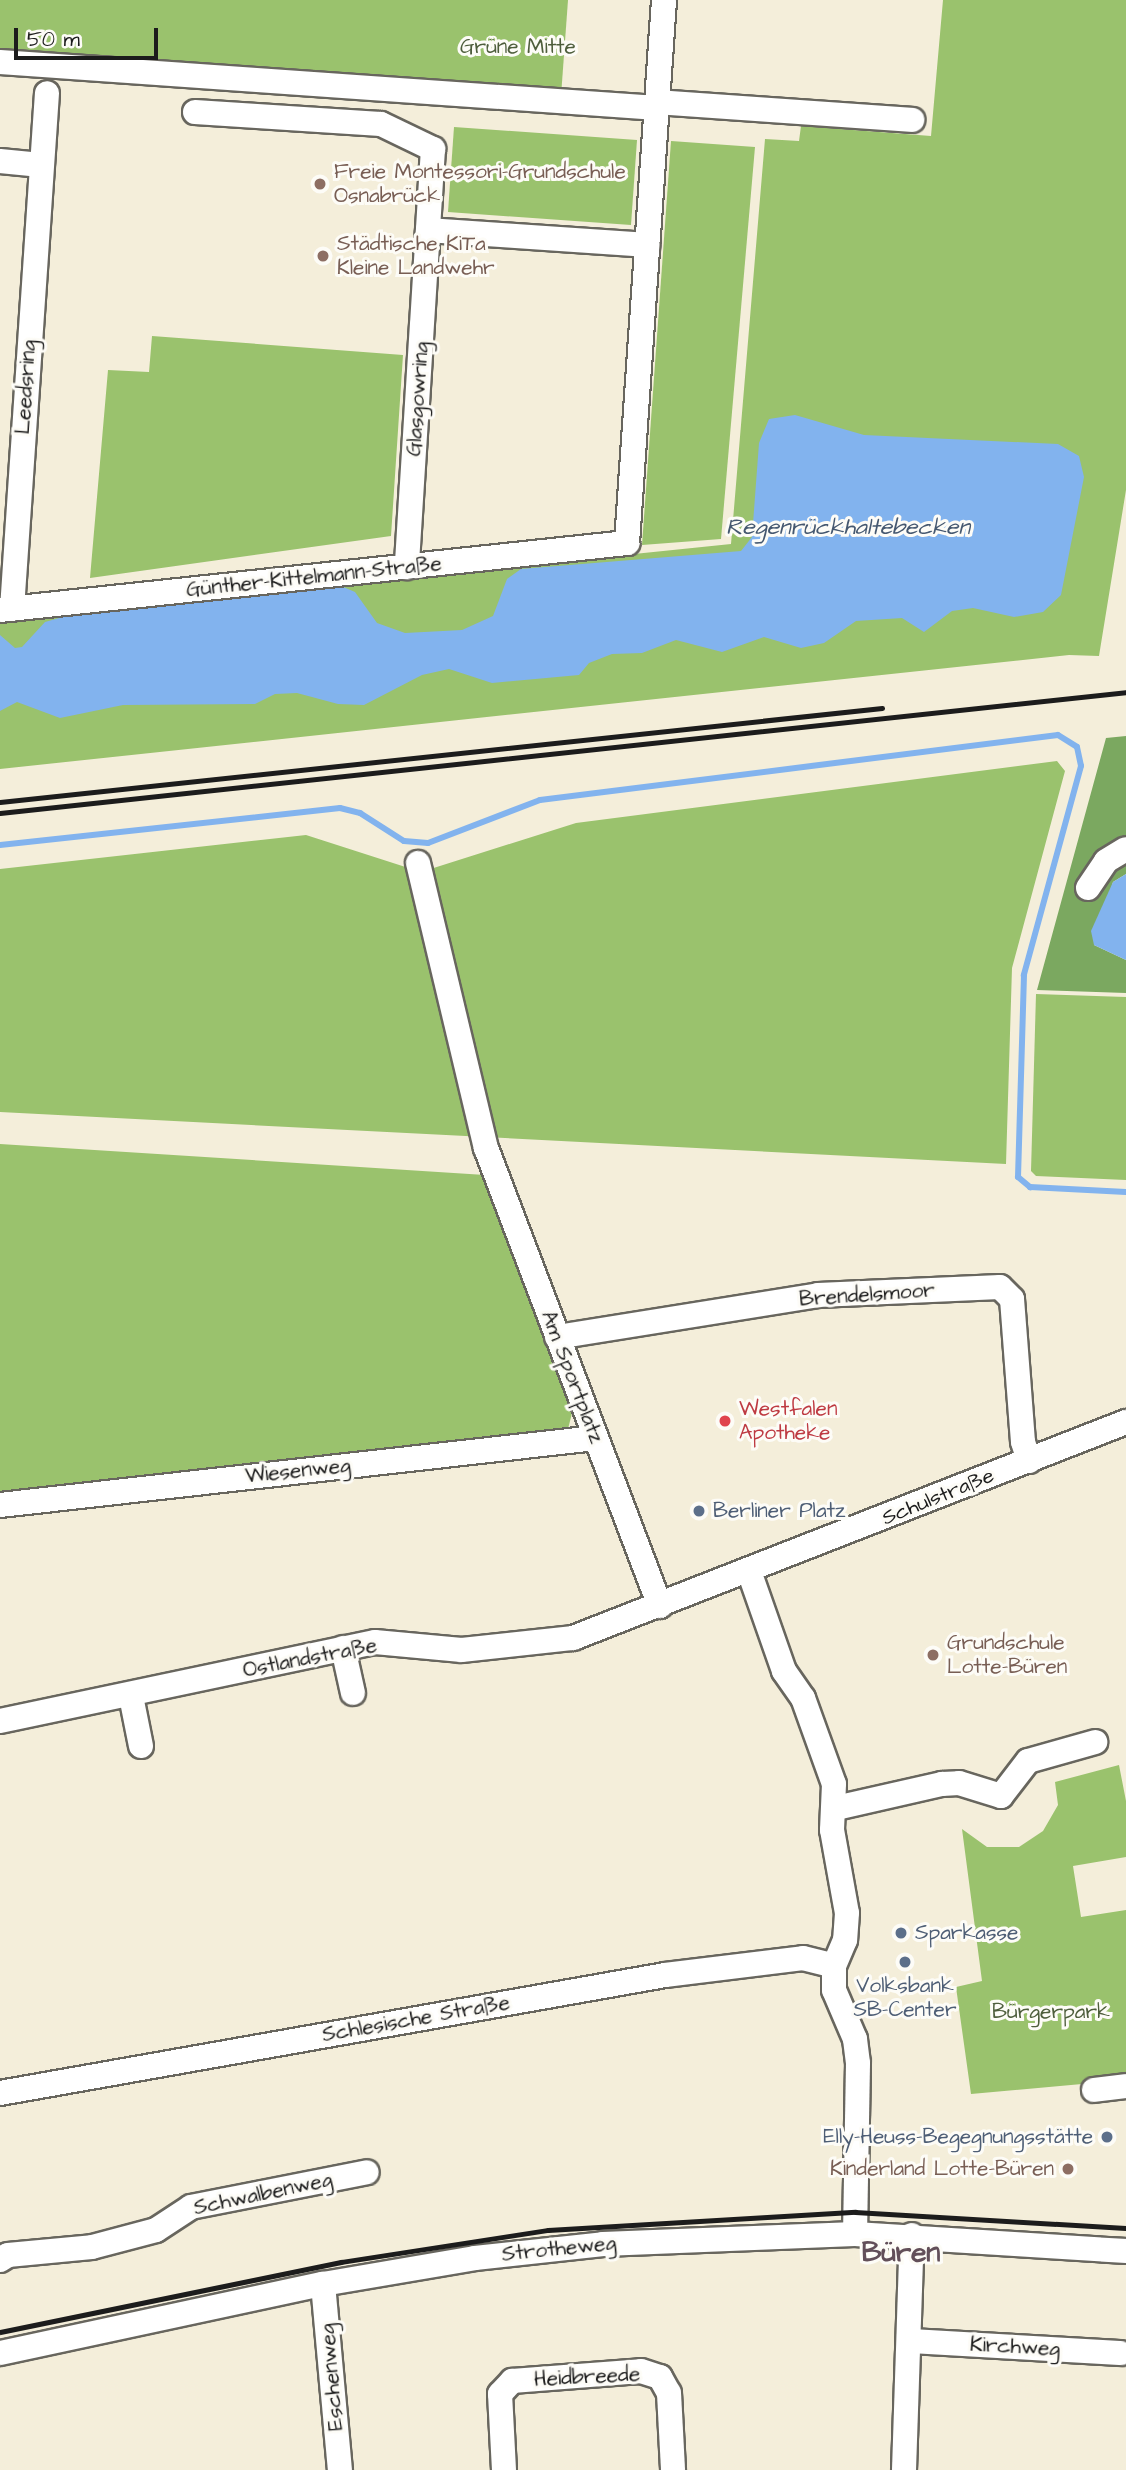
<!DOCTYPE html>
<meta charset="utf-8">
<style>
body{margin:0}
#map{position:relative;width:1126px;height:2470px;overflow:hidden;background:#f4eeda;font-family:"Architects Daughter",sans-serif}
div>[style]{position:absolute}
.green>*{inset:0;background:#9ac26d}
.forest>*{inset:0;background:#7ba860}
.water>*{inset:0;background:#82b3ee}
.stream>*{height:6px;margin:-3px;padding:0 3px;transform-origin:3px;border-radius:3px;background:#82b3ee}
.roads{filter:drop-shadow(2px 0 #68665e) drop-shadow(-2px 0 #68665e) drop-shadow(0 2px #68665e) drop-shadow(0 -2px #68665e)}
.minor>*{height:24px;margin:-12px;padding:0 12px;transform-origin:12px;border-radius:12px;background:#fff}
.rail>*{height:5px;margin:-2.5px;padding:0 2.5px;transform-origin:2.5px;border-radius:2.5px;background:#1c1c1c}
.dots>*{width:19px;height:19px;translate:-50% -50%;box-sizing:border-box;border:4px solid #fdfcf7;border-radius:50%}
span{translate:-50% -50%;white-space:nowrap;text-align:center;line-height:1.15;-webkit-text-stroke:6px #fdfcf7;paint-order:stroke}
.park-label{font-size:21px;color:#4e5e3c}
.education-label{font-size:21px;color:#785e54}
.left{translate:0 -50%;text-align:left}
.right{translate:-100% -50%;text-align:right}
.street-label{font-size:21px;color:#1c1c1c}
.health-label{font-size:21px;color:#be3a42}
.service-label{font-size:21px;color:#4e5e75}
.water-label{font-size:23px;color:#455870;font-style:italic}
.district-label{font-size:28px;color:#624f59;font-weight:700}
.scale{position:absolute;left:14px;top:28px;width:144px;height:32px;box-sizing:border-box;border:4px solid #1c1c1c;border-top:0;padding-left:9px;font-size:21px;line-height:24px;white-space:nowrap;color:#1c1c1c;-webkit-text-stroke:5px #fdfcf7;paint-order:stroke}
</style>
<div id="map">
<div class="green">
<i style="clip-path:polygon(0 0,568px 0,561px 96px,0 58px)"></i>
<i style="clip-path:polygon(943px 0,1126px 0,1126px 490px,1099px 656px,1069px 655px,0 769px,0 619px,731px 544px,765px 139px,799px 141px,801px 126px,931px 136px)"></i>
<i style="clip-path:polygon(454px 127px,637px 140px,631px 225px,448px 212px)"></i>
<i style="clip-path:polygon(671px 141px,755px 147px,721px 539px,642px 545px)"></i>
<i style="clip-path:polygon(152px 336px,403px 355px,391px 536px,90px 578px,108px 370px,149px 372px)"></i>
<i style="clip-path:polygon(1057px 761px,1065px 771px,1012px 968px,1006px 1164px,0 1112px,0 869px,306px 835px,421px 872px,576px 823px)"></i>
<i style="clip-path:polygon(1036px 994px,1126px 997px,1126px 1180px,1036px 1176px,1031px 1171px)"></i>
<i style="clip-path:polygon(0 1144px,485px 1175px,550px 1342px,572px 1413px,568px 1429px,0 1492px)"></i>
<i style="clip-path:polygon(1119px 1765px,1126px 1801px,1126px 1857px,1073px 1866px,1081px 1917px,1126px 1910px,1126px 2080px,971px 2094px,956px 1987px,982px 1981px,962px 1829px,987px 1847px,1019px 1847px,1043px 1831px,1058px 1805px,1055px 1782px)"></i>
</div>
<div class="forest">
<i style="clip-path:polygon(1126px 736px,1126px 874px,1113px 882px,1094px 945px,1126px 960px,1126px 993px,1037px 990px,1106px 738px)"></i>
</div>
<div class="water">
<i style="clip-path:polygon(795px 415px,864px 435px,1058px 444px,1079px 456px,1084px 477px,1061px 595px,1043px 612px,1014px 617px,973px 608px,952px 611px,924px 632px,902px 618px,856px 621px,824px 643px,801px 648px,764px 637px,722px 652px,676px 640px,642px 653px,612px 654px,589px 663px,579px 675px,492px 683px,449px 669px,422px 675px,364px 705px,338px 704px,297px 693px,275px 694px,255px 704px,123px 705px,60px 718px,17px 702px,0 711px,0 635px,15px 648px,22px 647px,45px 622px,70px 615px,341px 586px,355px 592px,377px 623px,405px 633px,462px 630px,493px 616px,507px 579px,521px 569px,741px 551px,752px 537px,759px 443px,769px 419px)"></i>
<i style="clip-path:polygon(1126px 874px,1126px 960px,1094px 945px,1091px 931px,1113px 882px)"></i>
</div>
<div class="stream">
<i style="left:0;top:845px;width:342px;rotate:-6.2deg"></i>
<i style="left:340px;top:808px;width:21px;rotate:14deg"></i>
<i style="left:360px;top:813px;width:52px;rotate:32.5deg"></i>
<i style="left:404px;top:841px;width:24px;rotate:5deg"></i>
<i style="left:428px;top:843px;width:120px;rotate:-21deg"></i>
<i style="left:540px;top:800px;width:522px;rotate:-7.15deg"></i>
<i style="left:1058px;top:735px;width:22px;rotate:32deg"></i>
<i style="left:1077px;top:747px;width:19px;rotate:78deg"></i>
<i style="left:1081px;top:766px;width:217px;rotate:105.3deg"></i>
<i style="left:1024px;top:975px;width:202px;rotate:91.7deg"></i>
<i style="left:1018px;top:1177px;width:16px;rotate:40deg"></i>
<i style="left:1030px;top:1187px;width:96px;rotate:3deg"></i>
</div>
<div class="roads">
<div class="minor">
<i style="left:0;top:62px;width:659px;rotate:4.01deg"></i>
<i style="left:657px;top:102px;width:256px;rotate:4deg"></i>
<i style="left:195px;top:112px;width:186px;rotate:3.7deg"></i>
<i style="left:381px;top:124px;width:58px;rotate:25.7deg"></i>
<i style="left:433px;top:149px;width:419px;rotate:93.6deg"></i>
<i style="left:0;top:161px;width:41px;rotate:5.6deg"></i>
<i style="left:428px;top:230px;width:220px;rotate:3.9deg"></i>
<i style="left:12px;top:609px;width:517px;rotate:-86.12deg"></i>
<i style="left:0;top:610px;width:631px;rotate:-6.1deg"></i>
<i style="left:627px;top:543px;width:544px;rotate:-86.1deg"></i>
<i style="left:418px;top:863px;width:293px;rotate:76.6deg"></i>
<i style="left:486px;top:1148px;width:490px;rotate:69.2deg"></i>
<i style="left:1088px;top:888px;width:32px;rotate:-56deg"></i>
<i style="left:1106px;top:861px;width:23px;rotate:-31deg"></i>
<i style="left:557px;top:1337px;width:264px;rotate:-9.1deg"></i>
<i style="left:818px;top:1295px;width:182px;rotate:-2.5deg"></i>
<i style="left:1000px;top:1287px;width:17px;rotate:45deg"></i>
<i style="left:1012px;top:1299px;width:143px;rotate:85.6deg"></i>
<i style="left:1023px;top:1442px;width:20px;rotate:72deg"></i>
<i style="left:0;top:1505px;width:599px;rotate:-6.42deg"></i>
<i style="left:749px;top:1571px;width:106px;rotate:70.7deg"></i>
<i style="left:784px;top:1671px;width:33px;rotate:55deg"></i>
<i style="left:803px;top:1698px;width:91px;rotate:70.2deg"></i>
<i style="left:834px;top:1784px;width:46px;rotate:92.5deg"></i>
<i style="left:832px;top:1830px;width:84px;rotate:79.8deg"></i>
<i style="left:847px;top:1913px;width:27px;rotate:94deg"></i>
<i style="left:845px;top:1940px;width:28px;rotate:113deg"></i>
<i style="left:834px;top:1966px;width:24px;rotate:90deg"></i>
<i style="left:834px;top:1990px;width:53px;rotate:66.8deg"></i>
<i style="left:855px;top:2039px;width:24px;rotate:83deg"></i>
<i style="left:858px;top:2063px;width:171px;rotate:91deg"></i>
<i style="left:343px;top:1648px;width:46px;rotate:77.5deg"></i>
<i style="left:131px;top:1696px;width:51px;rotate:78.7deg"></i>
<i style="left:0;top:1721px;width:383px;rotate:-11.9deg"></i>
<i style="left:375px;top:1642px;width:87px;rotate:5.3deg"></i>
<i style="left:462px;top:1650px;width:112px;rotate:-6.2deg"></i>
<i style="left:573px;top:1638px;width:594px;rotate:-21.34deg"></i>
<i style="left:836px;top:1808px;width:109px;rotate:-12.8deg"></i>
<i style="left:942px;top:1784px;width:17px;rotate:-3deg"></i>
<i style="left:959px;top:1783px;width:44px;rotate:17.2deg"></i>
<i style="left:1001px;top:1796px;width:44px;rotate:-52.4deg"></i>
<i style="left:1028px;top:1761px;width:70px;rotate:-15.8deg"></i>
<i style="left:1094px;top:2090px;width:32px;rotate:-7deg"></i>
<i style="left:0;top:2093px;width:675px;rotate:-10.06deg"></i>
<i style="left:665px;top:1975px;width:139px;rotate:-7deg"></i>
<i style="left:803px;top:1958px;width:32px;rotate:14deg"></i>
<i style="left:0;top:2260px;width:9px;rotate:-32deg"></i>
<i style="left:8px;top:2255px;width:84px;rotate:-5.4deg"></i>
<i style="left:92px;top:2247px;width:66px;rotate:-14.9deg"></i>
<i style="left:156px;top:2230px;width:42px;rotate:-33.3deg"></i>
<i style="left:191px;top:2207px;width:179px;rotate:-11.2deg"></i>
<i style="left:323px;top:2284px;width:187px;rotate:84.8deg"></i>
<i style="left:910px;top:2341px;width:211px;rotate:3.3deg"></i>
<i style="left:0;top:2353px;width:330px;rotate:-12.1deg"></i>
<i style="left:323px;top:2284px;width:154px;rotate:-9.7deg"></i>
<i style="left:475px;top:2258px;width:129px;rotate:-6.2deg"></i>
<i style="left:603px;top:2244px;width:252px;rotate:-2.3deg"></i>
<i style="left:855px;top:2234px;width:272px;rotate:3.6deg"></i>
<i style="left:504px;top:2470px;width:76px;rotate:-93deg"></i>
<i style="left:500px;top:2394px;width:18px;rotate:-47deg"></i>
<i style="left:512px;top:2381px;width:129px;rotate:-4.4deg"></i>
<i style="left:641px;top:2371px;width:20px;rotate:18deg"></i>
<i style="left:660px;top:2377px;width:18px;rotate:61deg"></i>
<i style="left:669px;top:2393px;width:77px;rotate:87deg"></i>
<i style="left:904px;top:2470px;width:235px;rotate:-88.1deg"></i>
</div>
</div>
<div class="rail">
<i style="left:0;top:802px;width:887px;rotate:-6.08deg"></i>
<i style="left:0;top:813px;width:1132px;rotate:-6.13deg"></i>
<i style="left:0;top:2332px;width:348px;rotate:-11.6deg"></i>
<i style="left:341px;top:2262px;width:209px;rotate:-8.8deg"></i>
<i style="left:548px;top:2230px;width:308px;rotate:-3.4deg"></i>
<i style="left:855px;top:2212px;width:271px;rotate:3.4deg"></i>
</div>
<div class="dots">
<i style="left:320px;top:184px;background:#8d6e63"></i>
<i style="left:323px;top:256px;background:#8d6e63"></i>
<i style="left:725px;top:1421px;background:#e0444e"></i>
<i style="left:699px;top:1511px;background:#5c6f8a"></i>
<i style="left:933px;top:1655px;background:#8d6e63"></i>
<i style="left:901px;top:1933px;background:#5c6f8a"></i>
<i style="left:905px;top:1962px;background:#5c6f8a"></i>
<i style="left:1107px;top:2137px;background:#5c6f8a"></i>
<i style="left:1068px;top:2169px;background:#8d6e63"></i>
</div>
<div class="park-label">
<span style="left:518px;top:47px">Grüne Mitte</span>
<span style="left:1051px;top:2012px">Bürgerpark</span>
</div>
<div class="education-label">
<span class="left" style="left:334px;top:184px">Freie Montessori-Grundschule<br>Osnabrück</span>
<span class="left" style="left:337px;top:256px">Städtische KiTa<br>Kleine Landwehr</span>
<span class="left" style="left:947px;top:1655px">Grundschule<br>Lotte-Büren</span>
<span class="right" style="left:1054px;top:2169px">Kinderland Lotte-Büren</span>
</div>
<div class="street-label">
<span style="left:26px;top:387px;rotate:-86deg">Leedsring</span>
<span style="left:418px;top:399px;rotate:-86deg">Glasgowring</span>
<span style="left:314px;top:577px;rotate:-6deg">Günther-Kittelmann-Straße</span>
<span style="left:867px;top:1295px;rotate:-4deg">Brendelsmoor</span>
<span style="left:572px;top:1377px;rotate:69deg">Am Sportplatz</span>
<span style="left:298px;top:1471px;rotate:-6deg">Wiesenweg</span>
<span style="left:938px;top:1497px;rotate:-22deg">Schulstraße</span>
<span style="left:310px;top:1658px;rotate:-11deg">Ostlandstraße</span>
<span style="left:416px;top:2019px;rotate:-10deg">Schlesische Straße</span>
<span style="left:263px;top:2194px;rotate:-12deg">Schwalbenweg</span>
<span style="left:559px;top:2249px;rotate:-6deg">Strotheweg</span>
<span style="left:1015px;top:2347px;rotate:3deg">Kirchweg</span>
<span style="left:332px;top:2377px;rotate:-95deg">Eschenweg</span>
<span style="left:587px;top:2377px;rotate:-3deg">Heidbreede</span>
</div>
<div class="health-label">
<span class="left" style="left:739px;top:1421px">Westfalen<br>Apotheke</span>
</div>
<div class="service-label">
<span class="left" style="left:713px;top:1511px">Berliner Platz</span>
<span class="left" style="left:915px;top:1933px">Sparkasse</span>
<span style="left:905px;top:1998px">Volksbank<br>SB-Center</span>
<span class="right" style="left:1093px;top:2137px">Elly-Heuss-Begegnungsstätte</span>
</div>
<div class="water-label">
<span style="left:848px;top:527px">Regenrückhaltebecken</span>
</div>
<div class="district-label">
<span style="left:901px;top:2253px">Büren</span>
</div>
<div class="scale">50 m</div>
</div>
